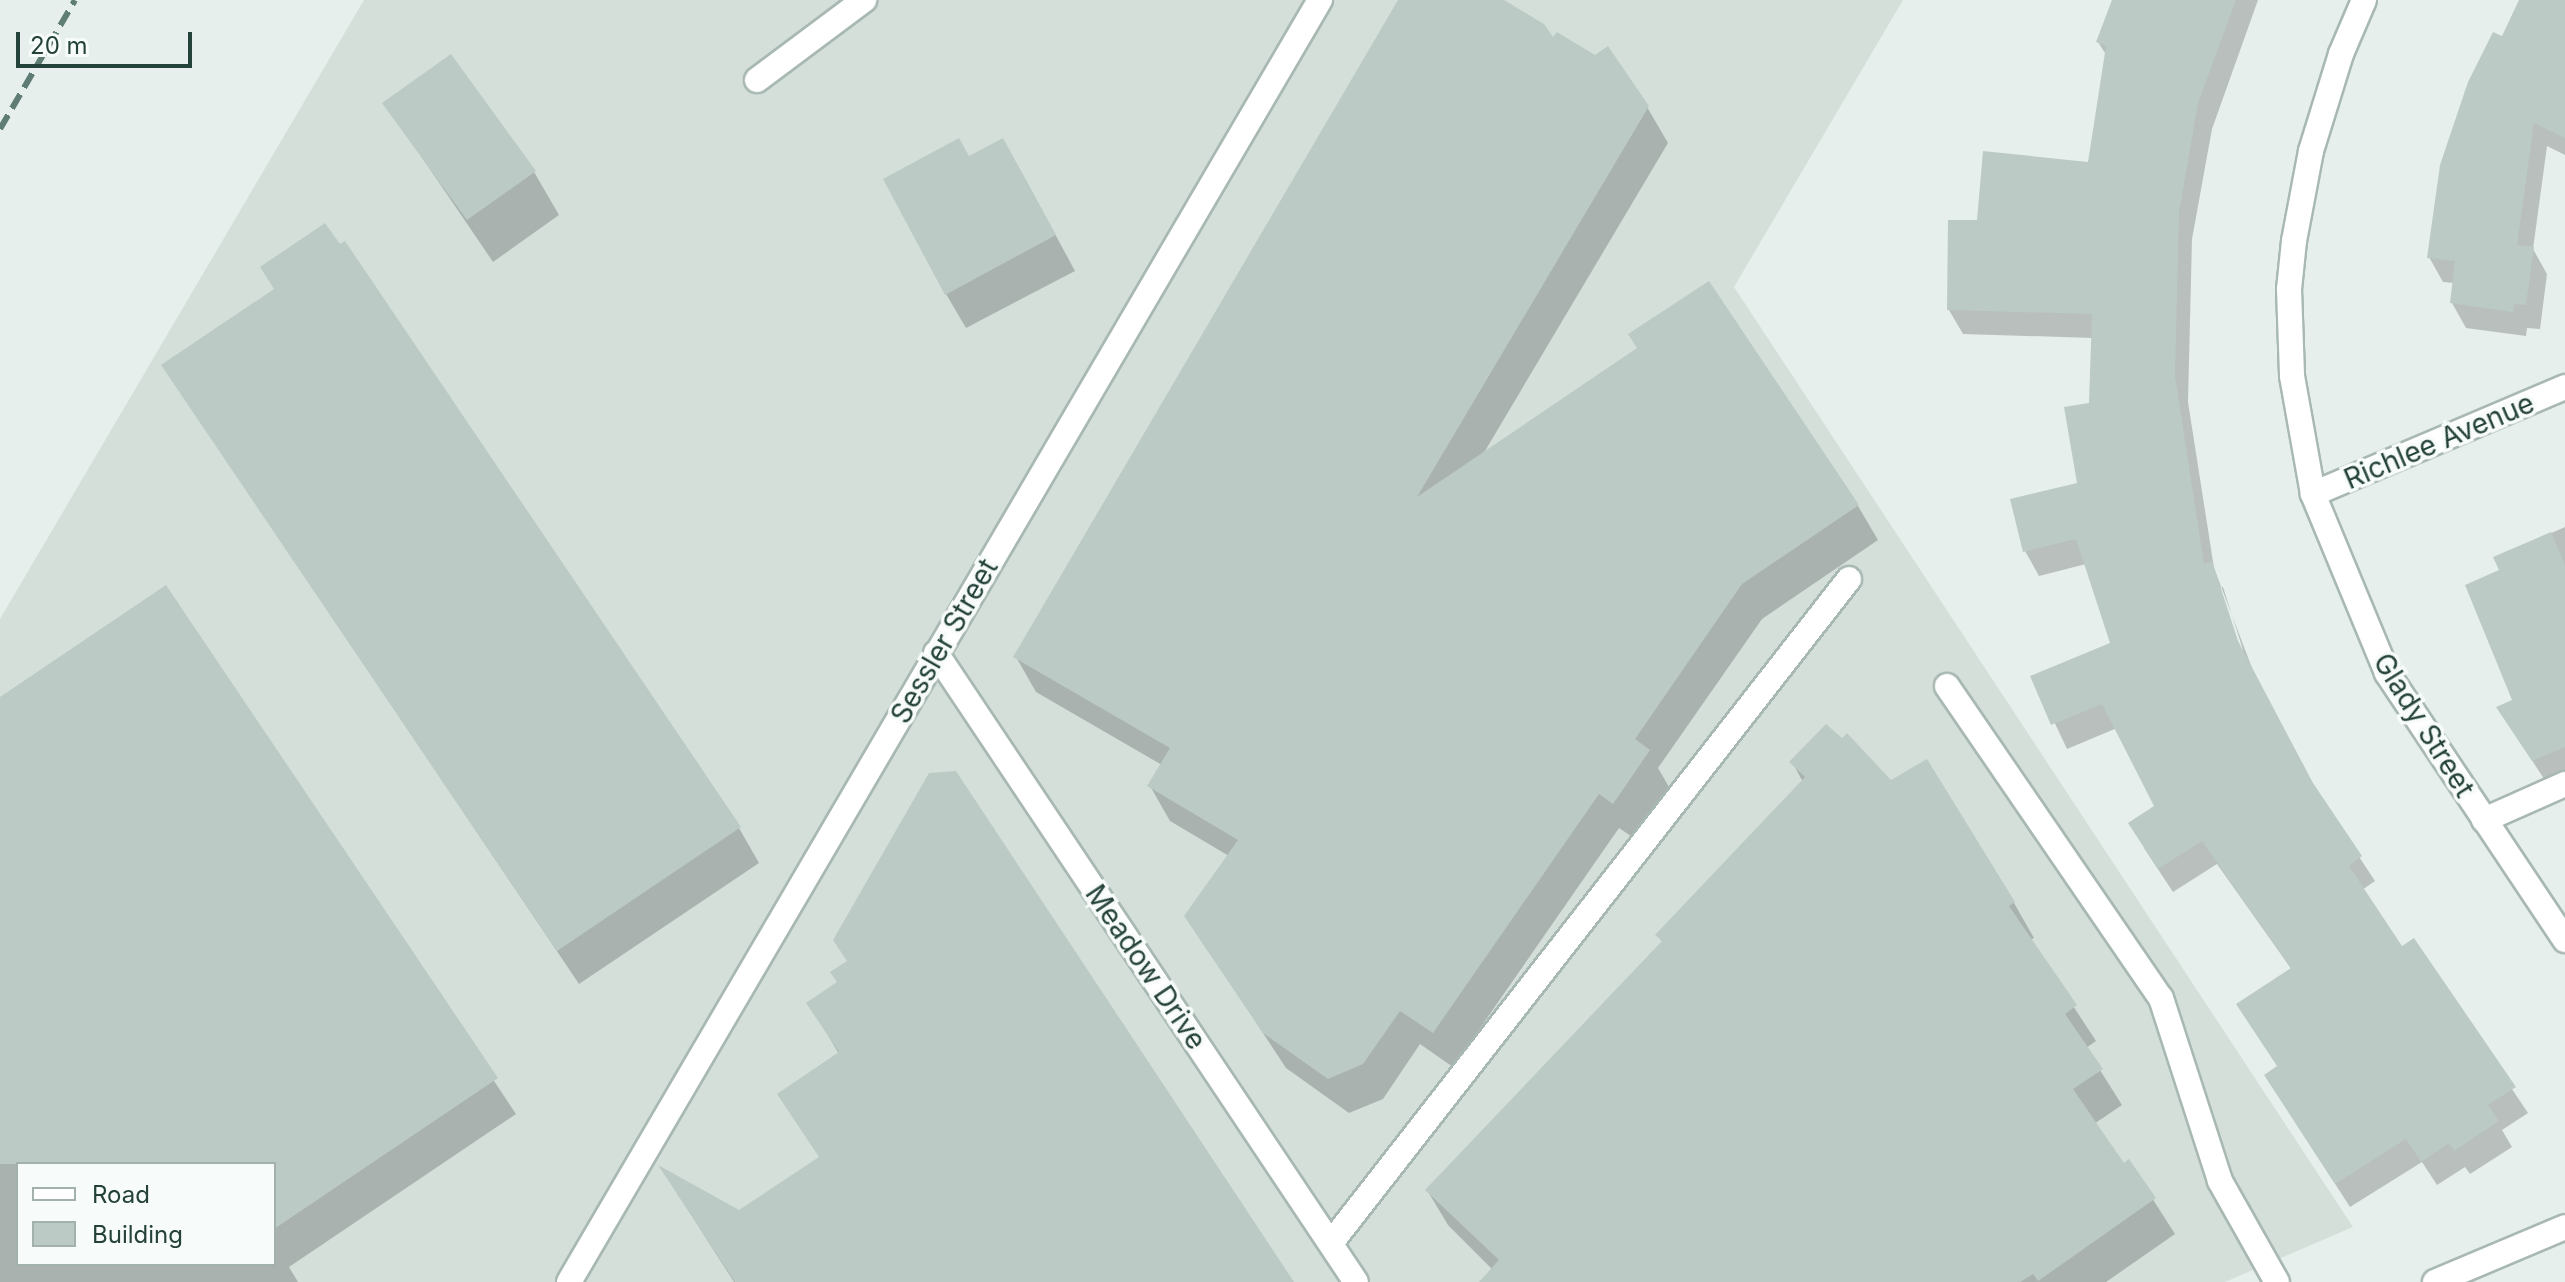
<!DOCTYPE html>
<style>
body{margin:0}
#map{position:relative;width:2565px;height:1282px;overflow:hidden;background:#e6efeb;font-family:Inter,sans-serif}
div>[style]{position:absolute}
.built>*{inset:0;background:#d4dfda}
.shadow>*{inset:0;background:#0003}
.building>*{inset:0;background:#bbcac4}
.roads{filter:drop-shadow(2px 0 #a8b8b2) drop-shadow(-2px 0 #a8b8b2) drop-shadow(0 2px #a8b8b2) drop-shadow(0 -2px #a8b8b2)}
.lane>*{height:24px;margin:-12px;padding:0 12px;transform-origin:12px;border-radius:12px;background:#fff}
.street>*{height:24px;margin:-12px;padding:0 12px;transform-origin:12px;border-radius:12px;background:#fff}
.secondary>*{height:24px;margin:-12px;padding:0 12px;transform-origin:12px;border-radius:12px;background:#fff}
.rail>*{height:6px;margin-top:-3px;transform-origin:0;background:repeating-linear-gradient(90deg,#5f7d75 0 16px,transparent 0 24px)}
span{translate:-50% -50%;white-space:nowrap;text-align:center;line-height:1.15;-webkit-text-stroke:7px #f7fbf9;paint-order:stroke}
.street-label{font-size:28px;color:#24423a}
.legend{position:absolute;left:16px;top:1162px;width:260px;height:104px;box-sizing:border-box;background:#f7fbf9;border:2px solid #a3b1ad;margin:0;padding:10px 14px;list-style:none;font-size:24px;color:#24423a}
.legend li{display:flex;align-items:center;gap:16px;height:40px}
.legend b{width:40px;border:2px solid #a3b1ad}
.scale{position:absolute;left:16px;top:32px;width:176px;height:36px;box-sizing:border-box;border:4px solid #24423a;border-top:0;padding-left:10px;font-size:24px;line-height:28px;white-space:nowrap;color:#24423a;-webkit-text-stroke:6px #f7fbf9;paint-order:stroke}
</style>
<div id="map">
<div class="built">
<i style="clip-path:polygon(evenodd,364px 0,1903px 0,1734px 287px,2353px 1227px,2225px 1282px,0 1282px,0 619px,364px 0,18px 1164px,274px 1164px,274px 1264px,18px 1264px,18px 1164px)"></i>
</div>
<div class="shadow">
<i style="clip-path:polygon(1400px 0,1500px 0,1647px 107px,1668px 143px,1482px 456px,1858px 506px,1878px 540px,1762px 619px,1658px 768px,1669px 787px,1634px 838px,1619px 828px,1453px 1067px,1420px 1044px,1383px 1099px,1349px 1113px,1286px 1068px,1186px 916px,1229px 856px,1170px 821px,1150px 786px,1162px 765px,1036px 692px,1016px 657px)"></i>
<i style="clip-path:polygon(evenodd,2114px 0,2258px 0,2212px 129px,2192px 239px,2188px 402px,2214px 568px,2252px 668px,2317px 793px,2375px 881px,2362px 890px,2402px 949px,2413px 941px,2528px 1113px,2502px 1130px,2512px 1147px,2470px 1174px,2465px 1167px,2437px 1185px,2422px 1162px,2350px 1207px,2281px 1100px,2279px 1067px,2292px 970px,2217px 864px,2173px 892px,2144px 848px,2157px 807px,2117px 728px,2067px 749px,2033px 677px,2113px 644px,2086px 564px,2039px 576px,2025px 551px,2080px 484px,2091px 405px,2093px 338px,1963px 334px,1949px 310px,1979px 222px,2089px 164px,2107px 56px,2098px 42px,2114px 0,2219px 587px,2223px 587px,2243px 650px,2240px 651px,2219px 587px)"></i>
<i style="clip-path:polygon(2526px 0,2565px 0,2565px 155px,2547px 146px,2533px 249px,2547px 274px,2540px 329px,2527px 328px,2526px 336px,2466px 328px,2452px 303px,2454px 283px,2443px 282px,2429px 257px,2502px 39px)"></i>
<i style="clip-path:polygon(385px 103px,534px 172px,559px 215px,493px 262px)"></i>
<i style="clip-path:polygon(969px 159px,1023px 175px,1075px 271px,966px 328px,946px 294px)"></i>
<i style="clip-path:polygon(163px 366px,739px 828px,759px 863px,579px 984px)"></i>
<i style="clip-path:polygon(2565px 527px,2565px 777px,2548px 785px,2498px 708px,2515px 701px,2501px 571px,2495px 558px)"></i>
<i style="clip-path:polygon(evenodd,166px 588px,516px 1114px,289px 1267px,298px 1282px,0 1282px,0 700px,166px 588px,18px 1164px,274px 1164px,274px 1264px,18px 1264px,18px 1164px)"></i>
<i style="clip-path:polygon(1792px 762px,1891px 783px,1926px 762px,2014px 903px,2034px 938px,2030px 940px,2096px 1041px,2086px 1048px,2122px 1105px,2094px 1124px,2123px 1166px,2129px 1162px,2175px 1234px,2106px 1282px,1505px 1282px,1448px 1225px,1427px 1190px,1663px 943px,1658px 935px,1803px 782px)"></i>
<i style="clip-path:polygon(809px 1003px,1292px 1282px,734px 1282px,663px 1171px,739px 1213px,826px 1165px,779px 1094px,839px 1054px)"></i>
</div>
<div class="building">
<i style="clip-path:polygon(1398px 0,1504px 0,1544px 24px,1553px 37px,1557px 32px,1595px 55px,1608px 46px,1649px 106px,1417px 497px,1637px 348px,1628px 334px,1709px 281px,1859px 505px,1742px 584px,1635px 739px,1650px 750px,1613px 804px,1599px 794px,1433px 1033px,1400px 1011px,1363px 1064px,1328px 1079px,1263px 1033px,1184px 916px,1238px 840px,1147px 786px,1170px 748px,1013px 657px)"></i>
<i style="clip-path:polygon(2112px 0,2236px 0,2198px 103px,2179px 213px,2175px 376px,2204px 564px,2212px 561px,2238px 641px,2313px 783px,2362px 856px,2349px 866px,2402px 946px,2414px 938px,2516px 1087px,2488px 1105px,2499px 1121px,2454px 1151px,2449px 1143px,2421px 1162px,2406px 1139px,2335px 1184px,2264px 1075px,2277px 1066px,2236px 1004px,2291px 968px,2202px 841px,2158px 869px,2128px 823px,2154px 806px,2102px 704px,2051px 725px,2030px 676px,2110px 643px,2076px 539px,2023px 552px,2010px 499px,2077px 483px,2064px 407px,2089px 403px,2092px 314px,1947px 310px,1948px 220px,1977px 220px,1983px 151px,2088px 162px,2106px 46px,2096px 42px)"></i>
<i style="clip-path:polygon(2519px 0,2565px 0,2565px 138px,2534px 123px,2517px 245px,2534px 247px,2526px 305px,2514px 304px,2513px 312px,2450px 303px,2455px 261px,2427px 258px,2440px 165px,2468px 82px,2493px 32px,2502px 36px)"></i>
<i style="clip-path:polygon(451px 54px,536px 171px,467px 220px,382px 103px)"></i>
<i style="clip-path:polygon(959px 138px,969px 156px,1003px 138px,1056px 235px,945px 295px,883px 179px)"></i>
<i style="clip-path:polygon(325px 223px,340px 244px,345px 241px,741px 827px,557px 951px,161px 365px,274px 289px,260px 267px)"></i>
<i style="clip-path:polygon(2551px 532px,2565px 565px,2565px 747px,2532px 761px,2496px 707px,2512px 700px,2465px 585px,2499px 570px,2493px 557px)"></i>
<i style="clip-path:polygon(166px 585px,498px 1078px,274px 1229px,274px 1164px,0 1164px,0 697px)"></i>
<i style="clip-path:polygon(1826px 724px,1842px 738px,1847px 733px,1891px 780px,1927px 759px,2015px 902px,2009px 906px,2077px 1005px,2065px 1014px,2103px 1069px,2073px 1089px,2124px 1163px,2129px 1159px,2156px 1198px,2038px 1281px,2033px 1274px,2020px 1282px,1479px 1282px,1499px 1260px,1425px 1190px,1662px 941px,1655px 935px,1805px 777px,1789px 762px)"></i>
<i style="clip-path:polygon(956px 771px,1294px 1282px,735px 1282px,658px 1165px,739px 1210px,819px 1157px,777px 1094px,839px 1052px,806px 1003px,837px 982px,830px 972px,847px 961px,833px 940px,929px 773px)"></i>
</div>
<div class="roads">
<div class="lane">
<i style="left:757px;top:80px;width:134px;rotate:-36.8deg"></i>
<i style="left:1947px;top:686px;width:378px;rotate:55.6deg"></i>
<i style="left:2161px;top:998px;width:192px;rotate:72.1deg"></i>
<i style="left:2220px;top:1181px;width:116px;rotate:60.6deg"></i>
<i style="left:2484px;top:820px;width:89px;rotate:-24deg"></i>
<i style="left:1331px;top:1243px;width:842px;rotate:-52.04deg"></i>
</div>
<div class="street">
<i style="left:2364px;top:0;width:59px;rotate:113.1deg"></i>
<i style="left:2341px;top:54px;width:102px;rotate:107.2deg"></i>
<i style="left:2311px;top:151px;width:92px;rotate:100.7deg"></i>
<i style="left:2294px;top:241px;width:48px;rotate:95.9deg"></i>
<i style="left:2289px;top:289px;width:87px;rotate:88deg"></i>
<i style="left:2292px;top:376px;width:120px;rotate:79.9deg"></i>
<i style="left:2313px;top:494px;width:194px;rotate:67.5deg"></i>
<i style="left:2387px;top:673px;width:321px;rotate:56.3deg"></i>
<i style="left:2313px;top:494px;width:274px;rotate:-23deg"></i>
<i style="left:936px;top:653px;width:756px;rotate:56.27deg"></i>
<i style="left:569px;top:1282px;width:1486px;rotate:-59.64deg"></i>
</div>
<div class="secondary">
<i style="left:2435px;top:1282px;width:141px;rotate:-22.9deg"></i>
</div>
</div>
<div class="rail">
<i style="left:0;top:129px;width:149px;rotate:-59.8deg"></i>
</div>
<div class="street-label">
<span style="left:2439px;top:441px;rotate:-23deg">Richlee Avenue</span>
<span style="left:944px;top:641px;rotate:-60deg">Sessler Street</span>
<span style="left:2424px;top:725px;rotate:58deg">Glady Street</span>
<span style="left:1146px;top:967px;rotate:56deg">Meadow Drive</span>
</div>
<ul class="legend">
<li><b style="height:10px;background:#fff"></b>Road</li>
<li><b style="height:22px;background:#bbcac4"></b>Building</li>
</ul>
<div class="scale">20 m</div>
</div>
